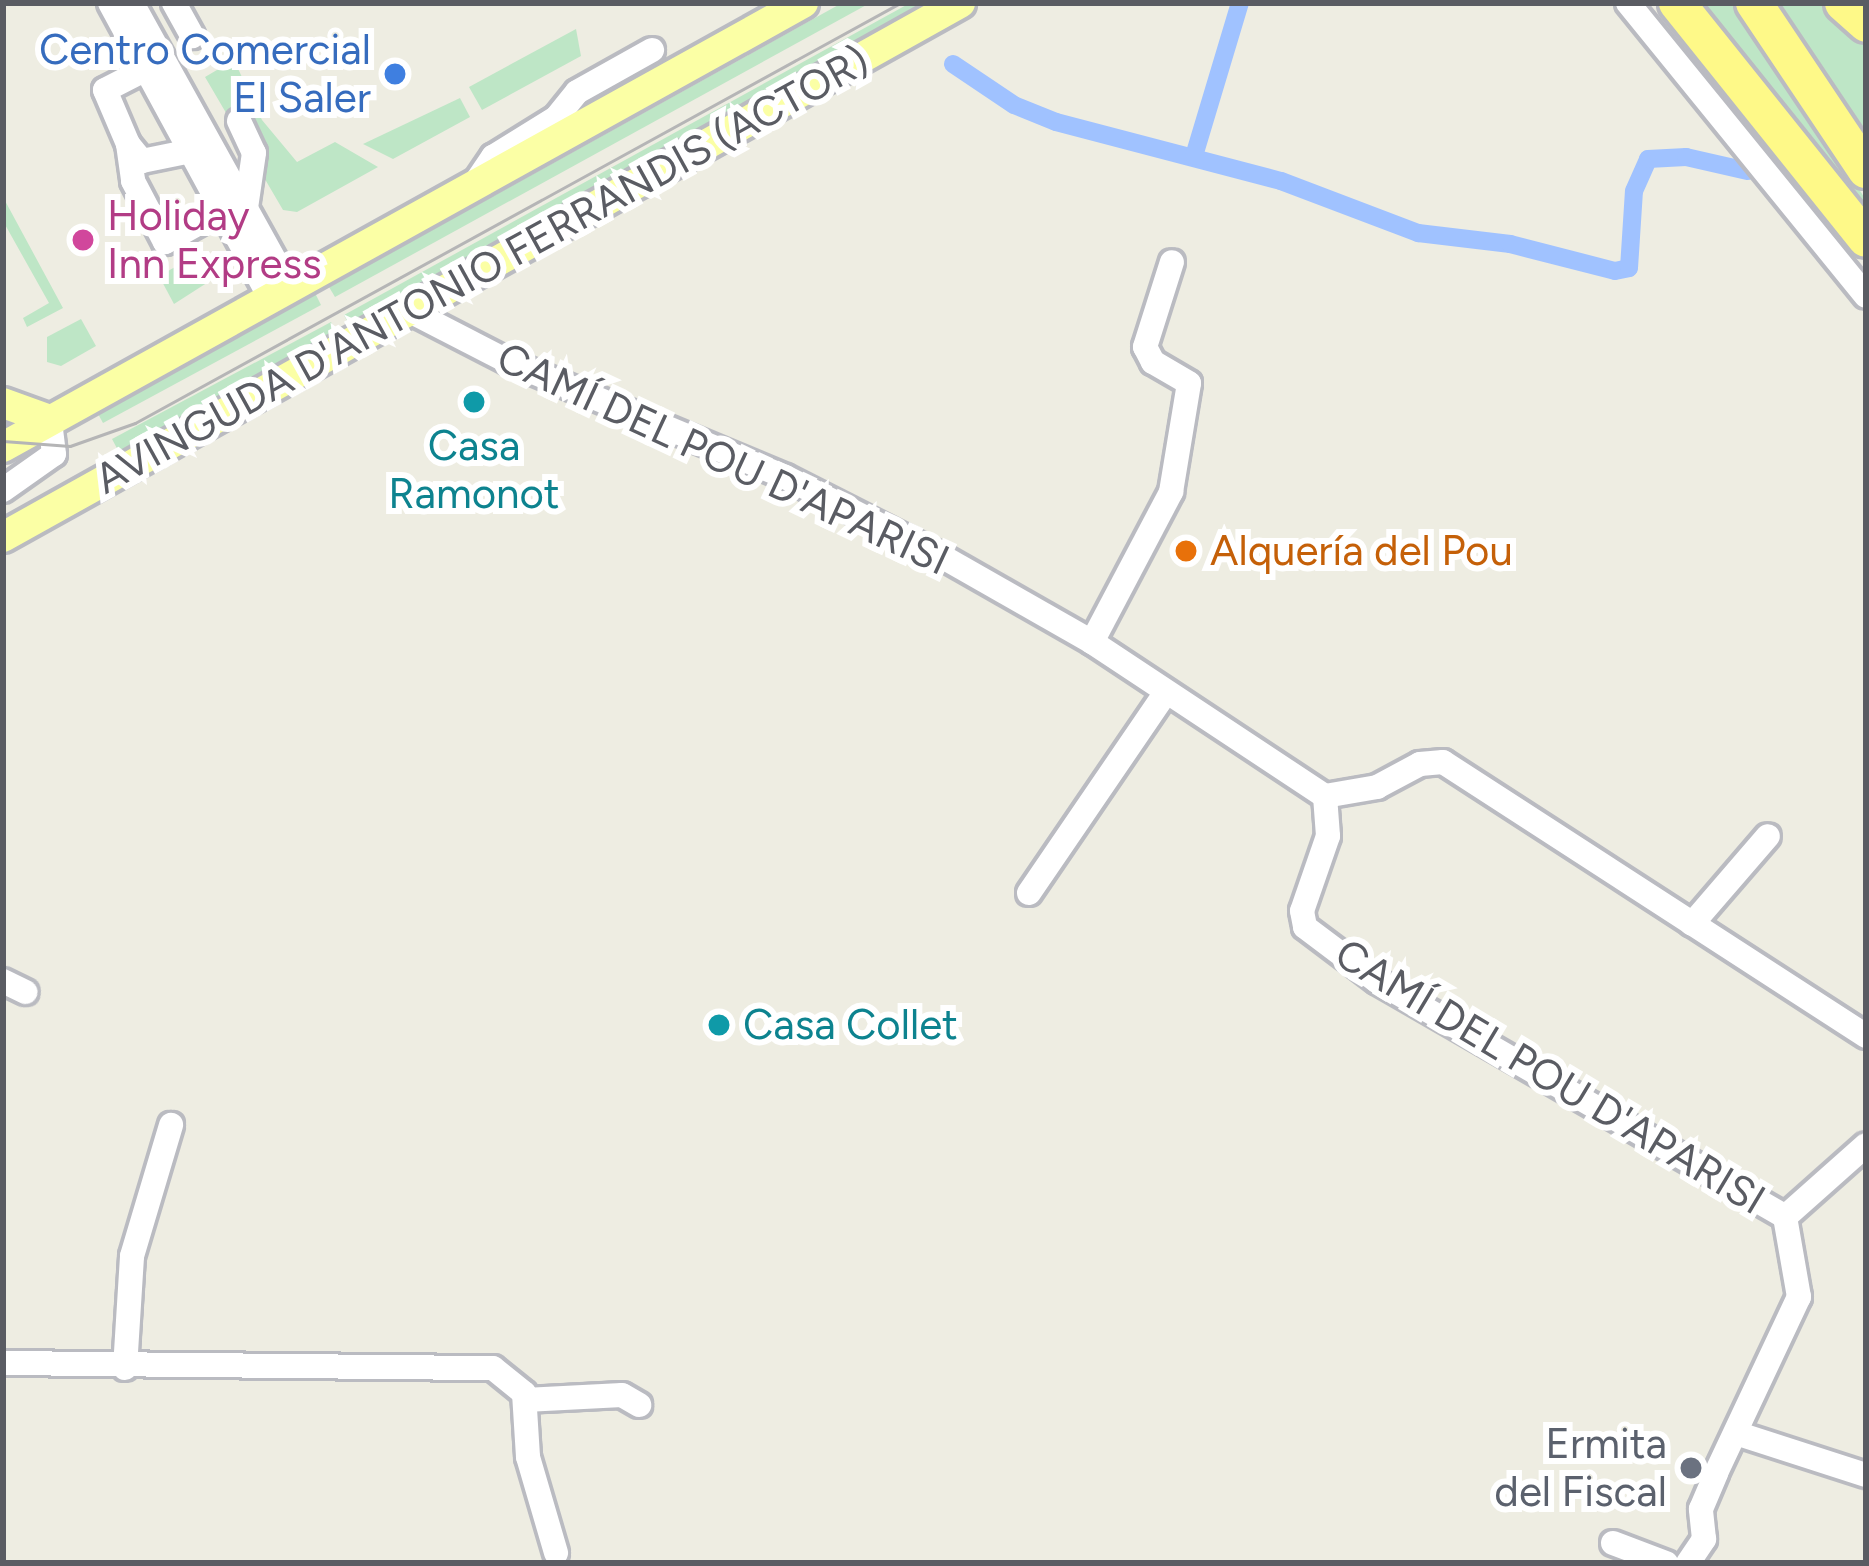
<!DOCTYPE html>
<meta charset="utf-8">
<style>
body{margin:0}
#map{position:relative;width:1869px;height:1566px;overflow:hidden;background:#eeede2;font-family:Figtree,sans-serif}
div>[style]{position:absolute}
.green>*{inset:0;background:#bee6c6}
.canal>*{height:18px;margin:-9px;padding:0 9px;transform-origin:9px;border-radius:9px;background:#a0c2ff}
.roads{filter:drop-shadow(3px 0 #babbc1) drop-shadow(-3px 0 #babbc1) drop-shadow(0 3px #babbc1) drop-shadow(0 -3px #babbc1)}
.minor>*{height:24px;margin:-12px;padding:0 12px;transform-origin:12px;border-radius:12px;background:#fff}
.major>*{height:30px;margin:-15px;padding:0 15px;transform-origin:15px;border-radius:15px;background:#fbffa5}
.highway>*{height:36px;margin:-18px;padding:0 18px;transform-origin:18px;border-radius:18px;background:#fef988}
.tram>*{height:3px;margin:-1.5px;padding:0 1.5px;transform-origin:1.5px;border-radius:1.5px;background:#b5b5b6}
.dots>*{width:33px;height:33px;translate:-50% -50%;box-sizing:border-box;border:6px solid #fff;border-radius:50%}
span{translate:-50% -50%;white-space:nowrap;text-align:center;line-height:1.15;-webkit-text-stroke:12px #fff;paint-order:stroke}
.shop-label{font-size:42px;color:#366cbe}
.right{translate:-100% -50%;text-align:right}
.hotel-label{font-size:42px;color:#b23c85}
.left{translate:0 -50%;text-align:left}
.street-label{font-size:42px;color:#5a5c63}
.culture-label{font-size:42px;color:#0d838f}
.food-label{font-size:42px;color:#c56008}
.worship-label{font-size:42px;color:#5b616d}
.frame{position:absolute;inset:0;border:6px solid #5a5c63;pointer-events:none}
</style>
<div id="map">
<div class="green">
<i style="clip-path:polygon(842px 3px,870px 3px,335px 297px,329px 287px)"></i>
<i style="clip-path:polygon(910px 3px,940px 3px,350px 327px,344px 315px)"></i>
<i style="clip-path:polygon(1694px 3px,1737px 3px,1866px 200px,1866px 215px)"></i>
<i style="clip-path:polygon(1770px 3px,1823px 3px,1866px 43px,1866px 154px)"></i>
<i style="clip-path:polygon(576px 29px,581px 56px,482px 110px,469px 87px)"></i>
<i style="clip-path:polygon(234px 60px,262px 120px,297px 162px,335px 142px,378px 167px,297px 212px,283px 210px,205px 77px)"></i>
<i style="clip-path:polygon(460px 98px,470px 117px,393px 159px,363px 144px)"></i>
<i style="clip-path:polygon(3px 197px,63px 308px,27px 327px,23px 318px,49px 303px,3px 221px)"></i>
<i style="clip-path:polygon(193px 257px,213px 266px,213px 279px,174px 304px,159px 276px)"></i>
<i style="clip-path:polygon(315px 293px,321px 305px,103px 423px,97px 412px)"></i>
<i style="clip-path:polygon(81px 319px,96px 346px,61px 366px,47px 362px,47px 337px)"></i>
<i style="clip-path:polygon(331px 322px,337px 334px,120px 454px,112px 439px)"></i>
</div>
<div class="canal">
<i style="left:953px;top:64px;width:73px;rotate:33.9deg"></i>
<i style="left:1014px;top:105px;width:45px;rotate:22deg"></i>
<i style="left:1056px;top:122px;width:233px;rotate:14.7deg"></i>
<i style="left:1281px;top:181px;width:147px;rotate:20.8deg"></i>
<i style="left:1418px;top:233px;width:93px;rotate:6.8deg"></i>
<i style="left:1510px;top:244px;width:108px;rotate:14.4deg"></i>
<i style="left:1615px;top:271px;width:14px;rotate:-12deg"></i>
<i style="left:1629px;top:268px;width:77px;rotate:-86.3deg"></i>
<i style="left:1634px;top:191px;width:35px;rotate:-66deg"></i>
<i style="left:1648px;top:159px;width:38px;rotate:-3deg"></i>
<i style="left:1686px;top:157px;width:63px;rotate:12.9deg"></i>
<i style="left:1194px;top:156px;width:160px;rotate:-73.3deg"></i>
</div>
<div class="roads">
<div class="minor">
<i style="left:110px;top:3px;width:333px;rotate:61.5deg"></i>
<i style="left:132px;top:3px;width:322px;rotate:61deg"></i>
<i style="left:174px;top:3px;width:38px;rotate:61deg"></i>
<i style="left:1628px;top:3px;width:377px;rotate:50.9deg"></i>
<i style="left:146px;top:69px;width:46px;rotate:152.9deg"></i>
<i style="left:105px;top:90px;width:59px;rotate:66.9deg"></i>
<i style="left:128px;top:144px;width:22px;rotate:51deg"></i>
<i style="left:142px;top:161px;width:50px;rotate:-11.5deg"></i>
<i style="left:239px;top:121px;width:35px;rotate:65deg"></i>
<i style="left:254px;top:153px;width:56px;rotate:98.3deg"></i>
<i style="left:128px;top:144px;width:37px;rotate:82deg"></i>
<i style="left:133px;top:181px;width:69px;rotate:62.3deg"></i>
<i style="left:165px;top:242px;width:57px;rotate:-29.2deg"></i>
<i style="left:215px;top:214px;width:14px;rotate:17deg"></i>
<i style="left:478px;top:179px;width:27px;rotate:-56deg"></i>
<i style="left:493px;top:157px;width:74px;rotate:-31.8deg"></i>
<i style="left:556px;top:118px;width:33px;rotate:-51deg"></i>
<i style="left:577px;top:92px;width:86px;rotate:-29.2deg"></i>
<i style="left:410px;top:311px;width:111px;rotate:27.3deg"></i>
<i style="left:509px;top:362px;width:299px;rotate:22.6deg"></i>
<i style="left:785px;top:477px;width:177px;rotate:26.9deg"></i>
<i style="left:943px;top:557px;width:172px;rotate:29.7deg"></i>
<i style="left:1092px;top:642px;width:279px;rotate:33.5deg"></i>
<i style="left:3px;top:490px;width:62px;rotate:-35.2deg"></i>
<i style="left:54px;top:454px;width:34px;rotate:-97deg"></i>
<i style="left:1092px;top:642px;width:170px;rotate:-62.2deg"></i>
<i style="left:1171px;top:492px;width:110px;rotate:-80.6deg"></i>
<i style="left:1189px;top:383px;width:42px;rotate:-149.7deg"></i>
<i style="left:1153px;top:362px;width:17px;rotate:-118deg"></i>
<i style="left:1145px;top:347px;width:89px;rotate:-72.4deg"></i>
<i style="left:1325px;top:796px;width:40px;rotate:85.7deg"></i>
<i style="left:1328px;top:836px;width:79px;rotate:109.1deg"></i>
<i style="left:1302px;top:911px;width:16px;rotate:79deg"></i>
<i style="left:1305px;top:927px;width:90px;rotate:36.9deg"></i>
<i style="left:1377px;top:981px;width:471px;rotate:30deg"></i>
<i style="left:1785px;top:1217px;width:108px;rotate:-41.6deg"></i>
<i style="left:1325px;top:796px;width:53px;rotate:-9.8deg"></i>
<i style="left:1377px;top:787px;width:49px;rotate:-28.1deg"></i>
<i style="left:1420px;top:764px;width:23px;rotate:-5deg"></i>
<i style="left:1443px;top:762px;width:504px;rotate:32.93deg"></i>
<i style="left:1029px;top:893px;width:243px;rotate:-55.7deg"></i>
<i style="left:1692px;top:924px;width:116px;rotate:-49.2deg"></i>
<i style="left:3px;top:981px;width:25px;rotate:26deg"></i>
<i style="left:3px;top:1363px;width:490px;rotate:0.6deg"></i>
<i style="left:493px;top:1368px;width:40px;rotate:39deg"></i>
<i style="left:524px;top:1393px;width:64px;rotate:86.4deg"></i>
<i style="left:528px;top:1457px;width:100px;rotate:73.7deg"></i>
<i style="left:125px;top:1368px;width:112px;rotate:-86.4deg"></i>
<i style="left:132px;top:1256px;width:137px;rotate:-73.4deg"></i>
<i style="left:525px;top:1400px;width:97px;rotate:-3deg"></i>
<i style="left:622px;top:1395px;width:20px;rotate:30deg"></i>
<i style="left:1739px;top:1434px;width:133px;rotate:17.9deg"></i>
<i style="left:1613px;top:1543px;width:57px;rotate:20.7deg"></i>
<i style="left:1688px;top:1563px;width:29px;rotate:-56deg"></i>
<i style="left:1704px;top:1539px;width:30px;rotate:-96deg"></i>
<i style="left:1701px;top:1509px;width:39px;rotate:-67deg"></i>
<i style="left:1716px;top:1473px;width:195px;rotate:-64.8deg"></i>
<i style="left:1799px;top:1297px;width:81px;rotate:-99.9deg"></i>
</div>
<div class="major">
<i style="left:3px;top:403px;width:50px;rotate:19.9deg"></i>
<i style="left:3px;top:447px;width:915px;rotate:-29.03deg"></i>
<i style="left:3px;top:537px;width:1096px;rotate:-29.16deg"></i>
</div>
<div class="highway">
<i style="left:1677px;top:3px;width:302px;rotate:51.3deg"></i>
<i style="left:1754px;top:3px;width:201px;rotate:56.2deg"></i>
<i style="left:1843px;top:3px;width:31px;rotate:42deg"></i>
</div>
</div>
<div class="tram">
<i style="left:3px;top:441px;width:67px;rotate:4.3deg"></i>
<i style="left:70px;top:446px;width:69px;rotate:-19.5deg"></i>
<i style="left:135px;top:423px;width:873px;rotate:-28.77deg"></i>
</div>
<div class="dots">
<i style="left:395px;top:74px;background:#3f7fe0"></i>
<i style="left:83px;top:240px;background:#d1479c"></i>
<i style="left:474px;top:402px;background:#0f9aa8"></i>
<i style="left:1186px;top:551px;background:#e8710a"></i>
<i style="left:719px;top:1025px;background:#0f9aa8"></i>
<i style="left:1691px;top:1468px;background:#6b7280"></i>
</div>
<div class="shop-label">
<span class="right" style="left:371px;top:74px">Centro Comercial<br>El Saler</span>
</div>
<div class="hotel-label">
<span class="left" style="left:107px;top:240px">Holiday<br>Inn Express</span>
</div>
<div class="street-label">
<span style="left:482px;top:270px;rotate:-29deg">AVINGUDA D'ANTONIO FERRANDIS (ACTOR)</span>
<span style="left:723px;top:459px;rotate:25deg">CAMÍ DEL POU D'APARISI</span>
<span style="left:1550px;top:1077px;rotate:31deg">CAMÍ DEL POU D'APARISI</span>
</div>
<div class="culture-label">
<span style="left:474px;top:470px">Casa<br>Ramonot</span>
<span class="left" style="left:743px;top:1025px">Casa Collet</span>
</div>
<div class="food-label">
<span class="left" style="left:1210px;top:551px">Alquería del Pou</span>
</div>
<div class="worship-label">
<span class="right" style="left:1667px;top:1468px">Ermita<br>del Fiscal</span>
</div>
<div class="frame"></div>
</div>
